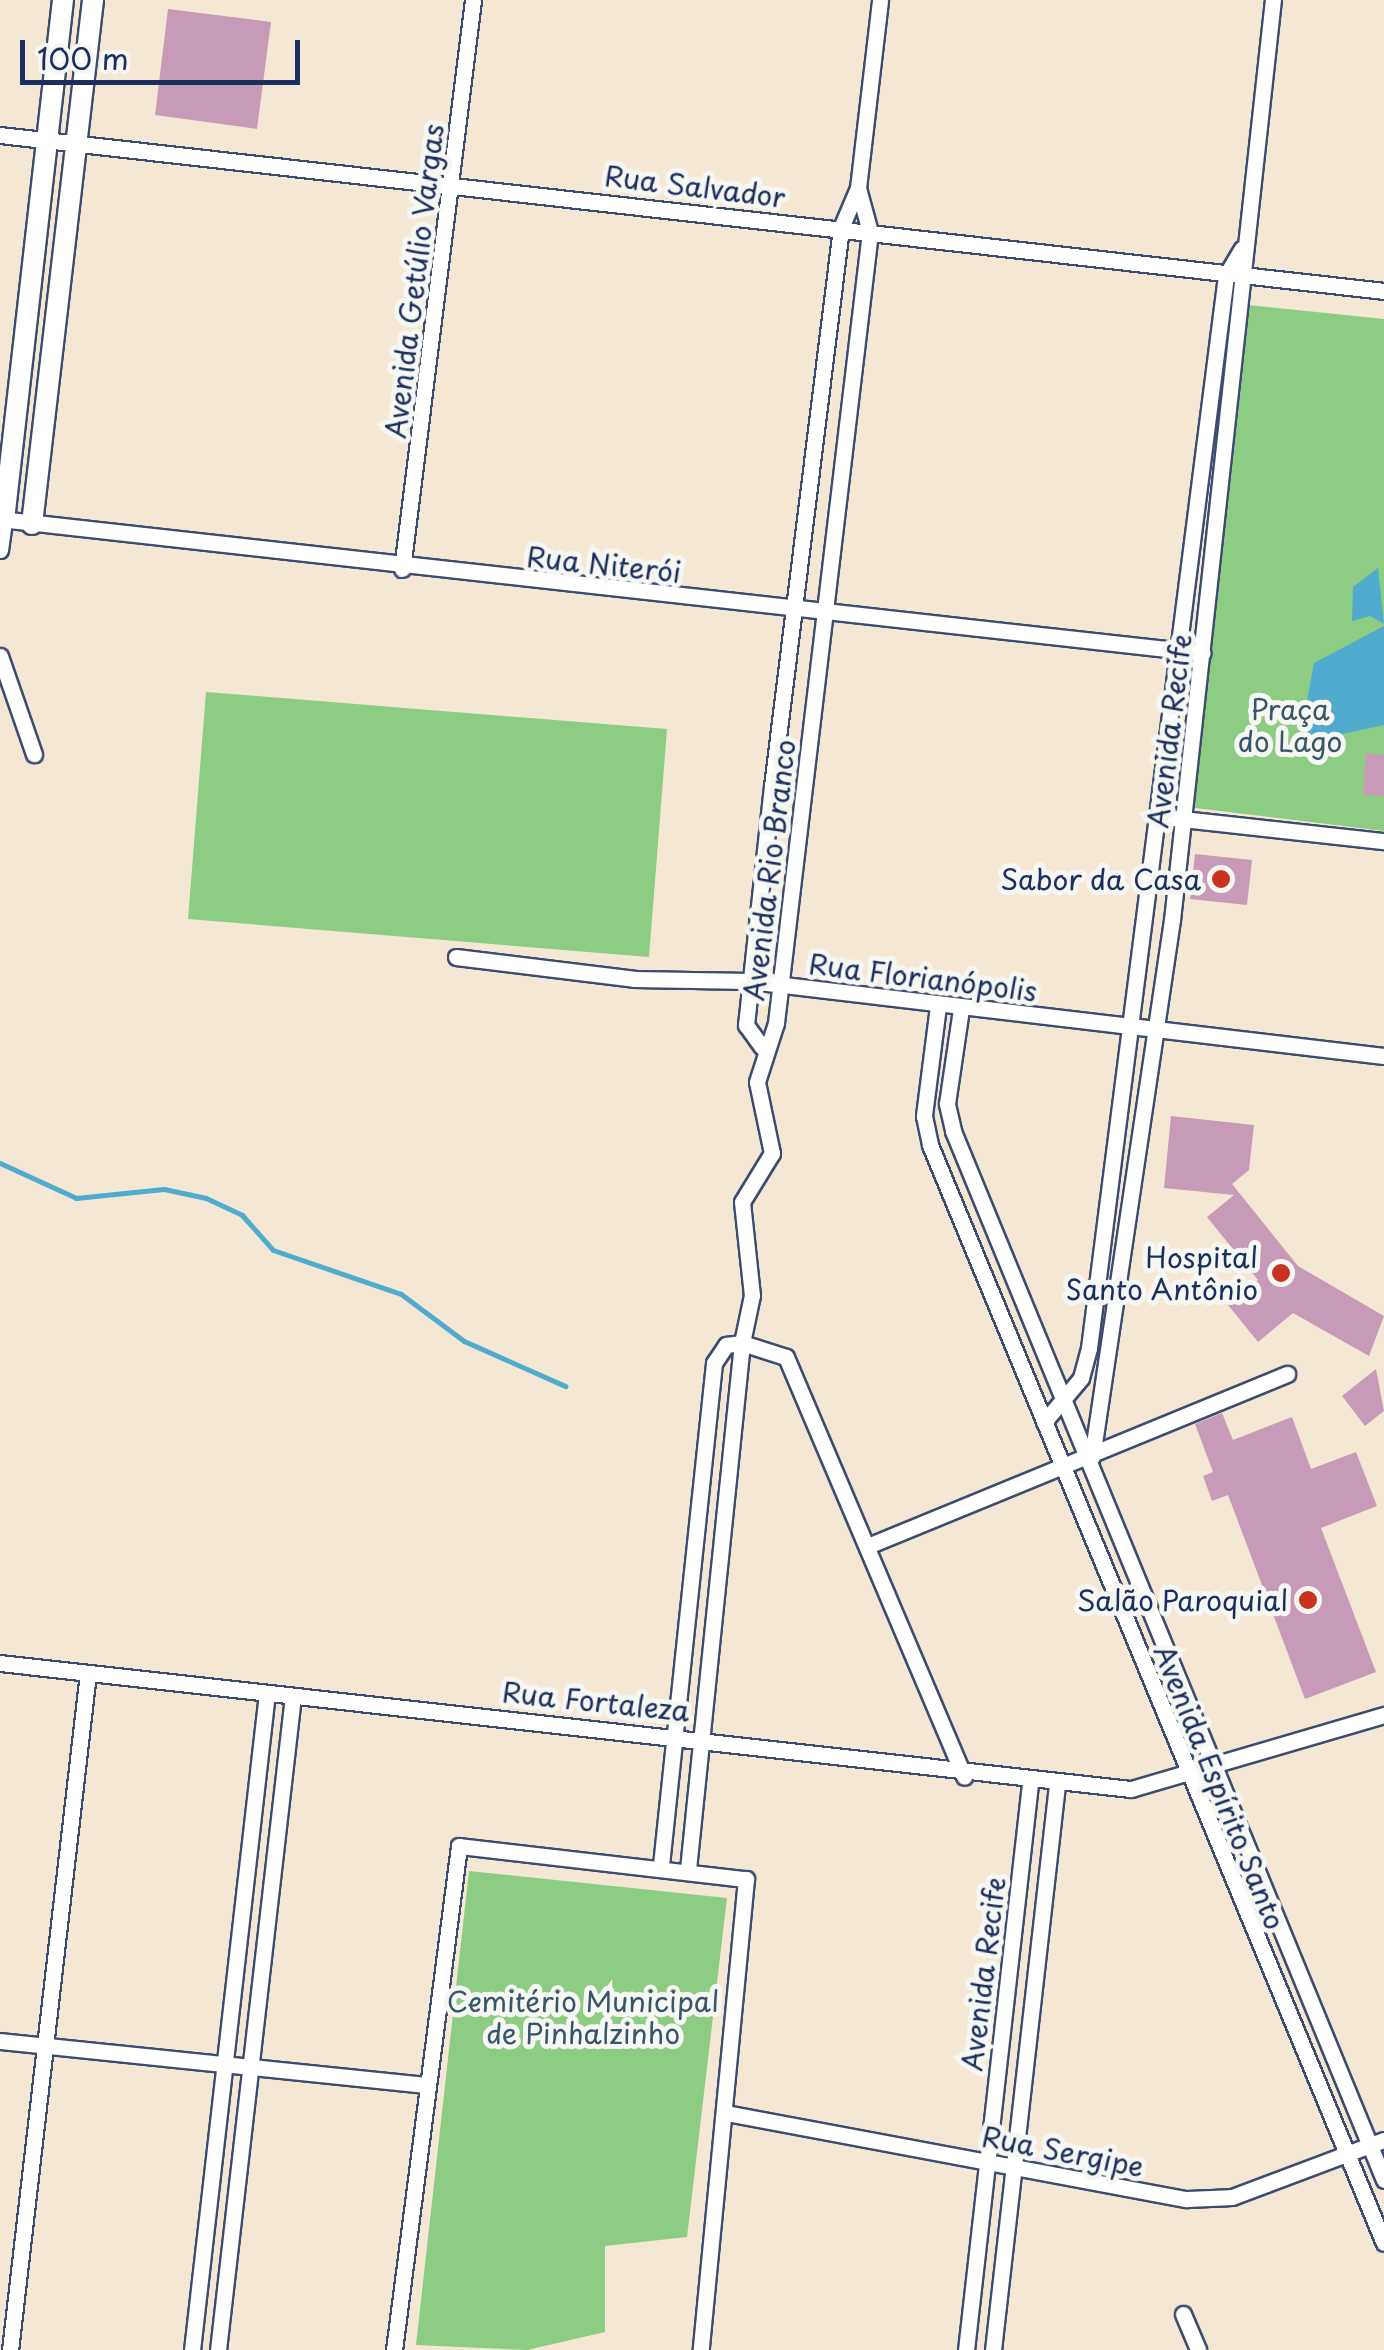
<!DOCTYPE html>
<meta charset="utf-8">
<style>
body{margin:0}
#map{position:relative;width:1384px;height:2350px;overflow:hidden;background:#f4e8d5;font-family:"Playpen Sans",sans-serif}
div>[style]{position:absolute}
.green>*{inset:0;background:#8dcc83}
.water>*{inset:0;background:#50abce}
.stream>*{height:5px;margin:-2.5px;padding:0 2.5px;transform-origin:2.5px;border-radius:2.5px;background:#50abce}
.building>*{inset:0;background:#c79bb8}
.roads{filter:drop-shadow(2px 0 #3c4b70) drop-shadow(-2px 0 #3c4b70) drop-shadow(0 2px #3c4b70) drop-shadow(0 -2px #3c4b70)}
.street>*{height:15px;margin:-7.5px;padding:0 7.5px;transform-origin:7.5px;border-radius:7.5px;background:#fff}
.secondary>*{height:20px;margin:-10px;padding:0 10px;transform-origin:10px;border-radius:10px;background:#fff}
.dots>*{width:28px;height:28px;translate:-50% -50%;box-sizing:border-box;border:5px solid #f6f6f2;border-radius:50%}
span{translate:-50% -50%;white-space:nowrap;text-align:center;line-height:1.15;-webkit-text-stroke:10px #f6f6f2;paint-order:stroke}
.street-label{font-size:28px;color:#1b2f5e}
.park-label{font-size:28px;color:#385667}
.poi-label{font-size:28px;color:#1b2f5e}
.right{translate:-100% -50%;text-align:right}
.scale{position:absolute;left:20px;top:40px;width:280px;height:45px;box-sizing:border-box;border:5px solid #1b2f5e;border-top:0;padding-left:12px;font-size:30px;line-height:35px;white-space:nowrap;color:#1b2f5e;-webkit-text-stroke:8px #f6f6f2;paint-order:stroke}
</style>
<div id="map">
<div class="green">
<i style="clip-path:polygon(1249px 305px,1384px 319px,1384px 831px,1187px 807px)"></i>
<i style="clip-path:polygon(206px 692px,667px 729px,649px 957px,188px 919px)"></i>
<i style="clip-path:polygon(469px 1871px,727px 1898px,687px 2237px,605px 2246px,605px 2332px,527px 2350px,416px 2345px)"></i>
</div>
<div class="water">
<i style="clip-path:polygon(1378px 568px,1384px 624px,1370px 616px,1352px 621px,1353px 587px)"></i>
<i style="clip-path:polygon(1384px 626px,1384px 725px,1314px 740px,1302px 728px,1314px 663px)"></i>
</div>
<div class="stream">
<i style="left:0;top:1163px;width:84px;rotate:24.7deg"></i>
<i style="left:76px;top:1198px;width:88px;rotate:-5.8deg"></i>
<i style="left:164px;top:1189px;width:43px;rotate:12.1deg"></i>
<i style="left:206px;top:1198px;width:40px;rotate:25deg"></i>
<i style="left:242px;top:1215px;width:47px;rotate:48.5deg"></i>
<i style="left:273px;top:1250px;width:135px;rotate:19deg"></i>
<i style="left:401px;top:1294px;width:79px;rotate:36.7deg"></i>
<i style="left:464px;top:1341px;width:111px;rotate:24deg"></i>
</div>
<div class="building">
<i style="clip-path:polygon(168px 9px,271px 22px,257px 129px,155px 115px)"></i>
<i style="clip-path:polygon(1366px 753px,1384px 755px,1384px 796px,1363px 795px)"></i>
<i style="clip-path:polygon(1195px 854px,1252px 860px,1247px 905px,1190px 899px)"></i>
<i style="clip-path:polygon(1171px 1116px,1254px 1125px,1249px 1170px,1232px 1184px,1298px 1266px,1384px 1316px,1369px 1356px,1293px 1313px,1258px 1342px,1228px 1305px,1258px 1280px,1207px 1217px,1234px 1195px,1164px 1188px)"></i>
<i style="clip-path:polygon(1376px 1369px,1384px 1411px,1365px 1426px,1342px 1396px)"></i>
<i style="clip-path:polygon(1222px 1413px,1233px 1440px,1292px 1417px,1311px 1469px,1356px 1452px,1377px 1506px,1321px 1528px,1376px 1672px,1305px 1699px,1228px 1495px,1212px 1501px,1203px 1476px,1213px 1472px,1195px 1424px)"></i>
</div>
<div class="roads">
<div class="street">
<i style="left:0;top:135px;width:1393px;rotate:6.43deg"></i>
<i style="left:858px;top:188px;width:189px;rotate:-83.3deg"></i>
<i style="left:0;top:519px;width:1210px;rotate:6.36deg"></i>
<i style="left:0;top:550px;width:30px;rotate:-82deg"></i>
<i style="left:402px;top:569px;width:573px;rotate:-82.89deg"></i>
<i style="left:0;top:656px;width:104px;rotate:70.9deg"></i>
<i style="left:1174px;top:818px;width:211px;rotate:6.3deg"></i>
<i style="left:456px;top:957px;width:179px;rotate:7deg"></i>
<i style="left:634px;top:979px;width:116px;rotate:1deg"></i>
<i style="left:750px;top:981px;width:638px;rotate:6.75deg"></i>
<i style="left:938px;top:1006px;width:111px;rotate:97.3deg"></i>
<i style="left:924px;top:1116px;width:30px;rotate:78deg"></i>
<i style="left:930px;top:1145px;width:1188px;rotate:67.54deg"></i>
<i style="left:961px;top:1009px;width:96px;rotate:98.4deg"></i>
<i style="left:947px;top:1104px;width:28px;rotate:77deg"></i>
<i style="left:953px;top:1131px;width:1134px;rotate:67.66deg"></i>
<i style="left:762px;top:1047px;width:27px;rotate:-126deg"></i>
<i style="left:746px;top:1025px;width:240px;rotate:-83.8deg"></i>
<i style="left:772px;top:786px;width:562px;rotate:-82.95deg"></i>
<i style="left:841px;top:228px;width:43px;rotate:-67deg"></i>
<i style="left:858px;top:188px;width:46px;rotate:74.7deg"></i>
<i style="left:870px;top:232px;width:797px;rotate:96.78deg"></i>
<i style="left:776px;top:1023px;width:62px;rotate:107.9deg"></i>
<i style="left:757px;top:1082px;width:73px;rotate:78.1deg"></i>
<i style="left:772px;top:1153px;width:57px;rotate:121.5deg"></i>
<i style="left:742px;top:1202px;width:94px;rotate:83.9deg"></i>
<i style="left:752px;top:1295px;width:49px;rotate:101.8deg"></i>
<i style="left:742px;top:1343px;width:46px;rotate:17.7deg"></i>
<i style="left:786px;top:1357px;width:456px;rotate:67deg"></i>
<i style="left:1044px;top:1422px;width:57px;rotate:-49.9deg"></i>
<i style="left:1081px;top:1378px;width:31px;rotate:-75deg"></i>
<i style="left:1089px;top:1348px;width:1082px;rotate:-82.72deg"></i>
<i style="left:1226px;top:275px;width:31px;rotate:-59deg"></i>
<i style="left:1092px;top:1457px;width:543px;rotate:-81.53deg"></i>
<i style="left:1172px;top:920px;width:926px;rotate:-83.74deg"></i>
<i style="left:870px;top:1545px;width:451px;rotate:-22.3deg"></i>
<i style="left:0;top:1663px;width:1138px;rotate:6.36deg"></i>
<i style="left:1131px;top:1789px;width:264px;rotate:-16.3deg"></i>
<i style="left:661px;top:1865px;width:505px;rotate:-83.97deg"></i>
<i style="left:714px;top:1363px;width:22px;rotate:-56deg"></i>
<i style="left:726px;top:1345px;width:16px;rotate:-7deg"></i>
<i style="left:742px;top:1343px;width:529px;rotate:95.86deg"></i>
<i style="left:0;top:2041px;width:428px;rotate:5.9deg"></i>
<i style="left:726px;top:2113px;width:469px;rotate:10.6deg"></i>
<i style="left:1187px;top:2199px;width:45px;rotate:-2.5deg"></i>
<i style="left:1232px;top:2197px;width:162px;rotate:-20.6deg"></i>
<i style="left:1183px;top:2314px;width:39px;rotate:67deg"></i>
<i style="left:10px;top:2350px;width:681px;rotate:-83.43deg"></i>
<i style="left:192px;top:2350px;width:661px;rotate:-83.49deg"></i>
<i style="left:218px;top:2350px;width:658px;rotate:-83.46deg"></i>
<i style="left:394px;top:2350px;width:508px;rotate:-82.65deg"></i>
<i style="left:459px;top:1846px;width:289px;rotate:6.6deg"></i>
<i style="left:746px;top:1879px;width:473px;rotate:95.5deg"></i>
<i style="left:966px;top:2350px;width:570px;rotate:-83.55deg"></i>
<i style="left:993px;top:2350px;width:569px;rotate:-83.54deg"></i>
</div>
<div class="secondary">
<i style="left:4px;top:520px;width:523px;rotate:-83.53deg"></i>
<i style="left:32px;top:524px;width:528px;rotate:-83.36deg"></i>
</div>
</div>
<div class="dots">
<i style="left:1221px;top:879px;background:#c8321e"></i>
<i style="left:1281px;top:1273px;background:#c8321e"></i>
<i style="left:1308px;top:1600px;background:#c8321e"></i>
</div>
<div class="street-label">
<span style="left:695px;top:186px;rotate:7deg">Rua Salvador</span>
<span style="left:414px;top:281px;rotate:-83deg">Avenida Getúlio Vargas</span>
<span style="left:604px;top:564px;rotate:6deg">Rua Niterói</span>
<span style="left:1169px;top:731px;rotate:-83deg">Avenida Recife</span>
<span style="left:769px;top:870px;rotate:-83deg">Avenida Rio Branco</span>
<span style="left:923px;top:977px;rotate:7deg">Rua Florianópolis</span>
<span style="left:596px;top:1701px;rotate:6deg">Rua Fortaleza</span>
<span style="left:1220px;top:1787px;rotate:68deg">Avenida Espírito Santo</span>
<span style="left:983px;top:1974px;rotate:-83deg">Avenida Recife</span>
<span style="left:1063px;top:2151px;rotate:11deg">Rua Sergipe</span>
</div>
<div class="park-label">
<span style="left:1290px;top:725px">Praça<br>do Lago</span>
<span style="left:583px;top:2017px">Cemitério Municipal<br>de Pinhalzinho</span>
</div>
<div class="poi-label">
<span class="right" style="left:1201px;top:879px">Sabor da Casa</span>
<span class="right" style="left:1258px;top:1273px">Hospital<br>Santo Antônio</span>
<span class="right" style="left:1288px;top:1600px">Salão Paroquial</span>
</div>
<div class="scale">100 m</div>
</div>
